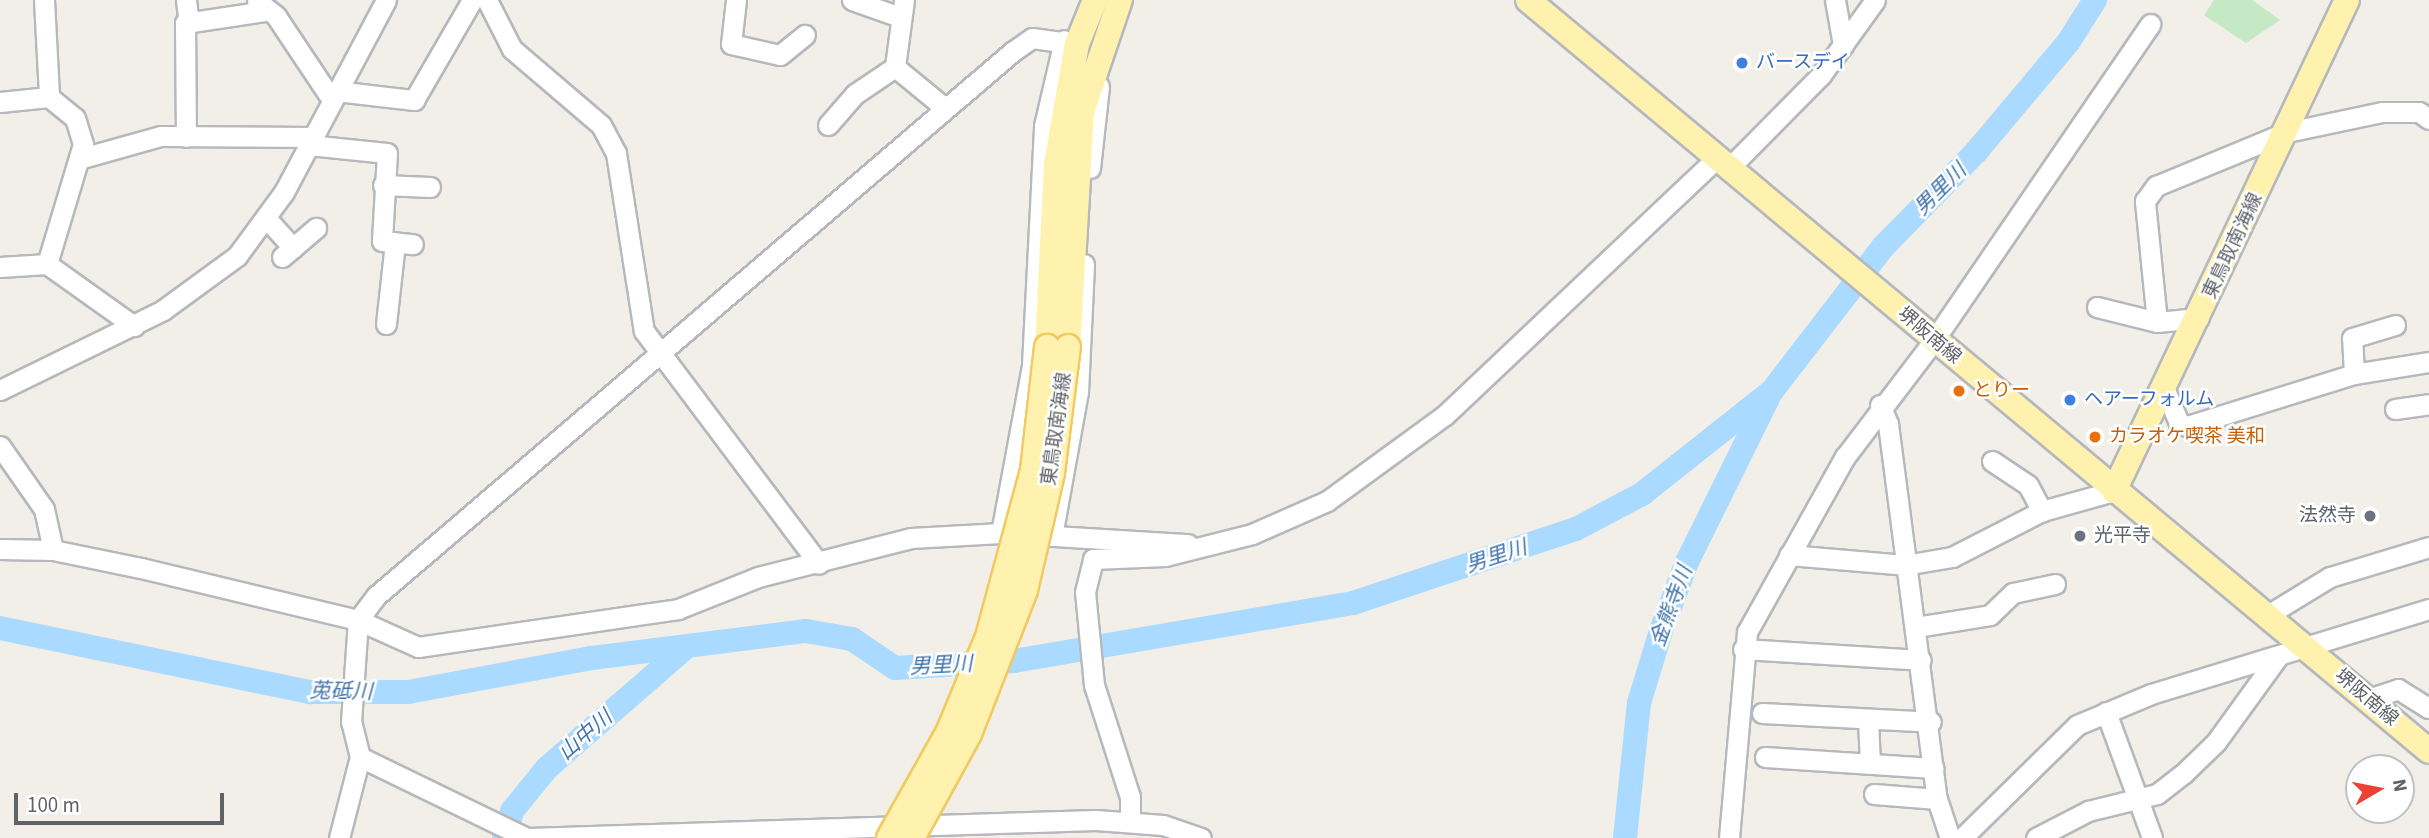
<!DOCTYPE html>
<meta charset="utf-8">
<style>
body{margin:0}
#map{position:relative;width:2429px;height:838px;overflow:hidden;background:#f1efe8;font-family:"Source Sans 3","Noto Sans JP",sans-serif}
div>[style]{position:absolute}
.green>*{inset:0;background:#c5e8c5}
.river>*{height:24px;margin:-12px;padding:0 12px;transform-origin:12px;border-radius:12px;background:#aadaff}
.roads{filter:drop-shadow(2px 0 #b5b8bc) drop-shadow(-2px 0 #b5b8bc) drop-shadow(0 2px #b5b8bc) drop-shadow(0 -2px #b5b8bc)}
.minor>*{height:19px;margin:-9.5px;padding:0 9.5px;transform-origin:9.5px;border-radius:9.5px;background:#fff}
.major>*{height:24px;margin:-12px;padding:0 12px;transform-origin:12px;border-radius:12px;background:#fff2af}
.bridges{filter:drop-shadow(2px 0 #f2c960) drop-shadow(-2px 0 #f2c960) drop-shadow(0 2px #f2c960) drop-shadow(0 -2px #f2c960)}
.major-bridge>*{height:24px;margin:-12px;padding:0 12px;transform-origin:12px;border-radius:12px;background:#fff2af}
.dots>*{width:19px;height:19px;translate:-50% -50%;box-sizing:border-box;border:4px solid #fff;border-radius:50%}
span{translate:-50% -50%;white-space:nowrap;text-align:center;line-height:1.15;-webkit-text-stroke:5px #fff;paint-order:stroke}
.shop-label{font-size:19px;color:#366cbe}
.left{translate:0 -50%;text-align:left}
.street-label{font-size:19px;color:#5f6368}
.food-label{font-size:19px;color:#c56008}
.worship-label{font-size:19px;color:#5b616d}
.right{translate:-100% -50%;text-align:right}
.water-label{font-size:21px;color:#4174aa;font-style:italic}
.north{position:absolute;left:2345px;top:754px;width:70px;height:70px;box-sizing:border-box;background:#fff;border:2px solid #bfc1c3;border-radius:50%;rotate:80deg;font-size:19px;font-weight:700;line-height:28px;text-align:center;color:#5f6368}
.north::after{content:'';display:block;margin:auto;width:24px;height:32px;background:#ea4335;clip-path:polygon(50% 0,100% 100%,50% 72%,0 100%)}
.scale{position:absolute;left:14px;top:793px;width:210px;height:32px;box-sizing:border-box;border:4px solid #5f6368;border-top:0;padding-left:9px;font-size:21px;line-height:24px;white-space:nowrap;color:#5f6368;-webkit-text-stroke:5px #fff;paint-order:stroke}
</style>
<div id="map">
<div class="green">
<i style="clip-path:polygon(2214px 0,2252px 0,2280px 20px,2246px 43px,2204px 15px)"></i>
</div>
<div class="river">
<i style="left:0;top:628px;width:317px;rotate:11.7deg"></i>
<i style="left:310px;top:692px;width:98px"></i>
<i style="left:408px;top:692px;width:187px;rotate:-10.5deg"></i>
<i style="left:592px;top:658px;width:216px;rotate:-7.2deg"></i>
<i style="left:806px;top:631px;width:47px;rotate:9.9deg"></i>
<i style="left:852px;top:639px;width:52px;rotate:34deg"></i>
<i style="left:895px;top:668px;width:119px;rotate:-3.4deg"></i>
<i style="left:1014px;top:661px;width:344px;rotate:-9.7deg"></i>
<i style="left:1353px;top:603px;width:235px;rotate:-18.4deg"></i>
<i style="left:1576px;top:529px;width:75px;rotate:-27.9deg"></i>
<i style="left:1642px;top:494px;width:166px;rotate:-38.4deg"></i>
<i style="left:1772px;top:391px;width:182px;rotate:-52.4deg"></i>
<i style="left:1883px;top:247px;width:133px;rotate:-45.6deg"></i>
<i style="left:1976px;top:152px;width:145px;rotate:-50deg"></i>
<i style="left:2069px;top:41px;width:49px;rotate:-57.6deg"></i>
<i style="left:504px;top:838px;width:28px;rotate:-73deg"></i>
<i style="left:512px;top:811px;width:55px;rotate:-50.9deg"></i>
<i style="left:547px;top:768px;width:183px;rotate:-41deg"></i>
<i style="left:1625px;top:838px;width:136px;rotate:-84.1deg"></i>
<i style="left:1639px;top:703px;width:78px;rotate:-73deg"></i>
<i style="left:1662px;top:628px;width:71px;rotate:-69.3deg"></i>
<i style="left:1687px;top:562px;width:183px;rotate:-63.7deg"></i>
</div>
<div class="roads">
<div class="minor">
<i style="left:44px;top:0;width:97px;rotate:87deg"></i>
<i style="left:49px;top:97px;width:33px;rotate:39deg"></i>
<i style="left:75px;top:118px;width:27px;rotate:73deg"></i>
<i style="left:83px;top:144px;width:125px;rotate:106.7deg"></i>
<i style="left:186px;top:0;width:23px;rotate:83deg"></i>
<i style="left:487px;top:0;width:55px;rotate:63deg"></i>
<i style="left:512px;top:49px;width:117px;rotate:40.5deg"></i>
<i style="left:601px;top:125px;width:32px;rotate:62deg"></i>
<i style="left:616px;top:153px;width:180px;rotate:81.1deg"></i>
<i style="left:644px;top:331px;width:291px;rotate:53.1deg"></i>
<i style="left:736px;top:0;width:44px;rotate:96.5deg"></i>
<i style="left:731px;top:44px;width:50px;rotate:12.7deg"></i>
<i style="left:780px;top:55px;width:32px;rotate:-39deg"></i>
<i style="left:852px;top:0;width:51px;rotate:19.5deg"></i>
<i style="left:904px;top:0;width:68px;rotate:97.7deg"></i>
<i style="left:895px;top:67px;width:65px;rotate:39.4deg"></i>
<i style="left:1835px;top:0;width:46px;rotate:79.9deg"></i>
<i style="left:257px;top:1px;width:24px;rotate:38deg"></i>
<i style="left:276px;top:16px;width:101px;rotate:56.3deg"></i>
<i style="left:336px;top:91px;width:79px;rotate:6.6deg"></i>
<i style="left:414px;top:100px;width:116px;rotate:-59.9deg"></i>
<i style="left:0;top:102px;width:49px;rotate:-5.8deg"></i>
<i style="left:828px;top:125px;width:41px;rotate:-48.9deg"></i>
<i style="left:855px;top:94px;width:48px;rotate:-34deg"></i>
<i style="left:186px;top:137px;width:114px;rotate:-90.5deg"></i>
<i style="left:185px;top:23px;width:80px;rotate:-8.6deg"></i>
<i style="left:309px;top:145px;width:78px;rotate:5.9deg"></i>
<i style="left:387px;top:153px;width:88px;rotate:93.3deg"></i>
<i style="left:382px;top:241px;width:31px;rotate:6deg"></i>
<i style="left:82px;top:158px;width:82px;rotate:-15.6deg"></i>
<i style="left:161px;top:136px;width:152px;rotate:0.4deg"></i>
<i style="left:1090px;top:168px;width:82px;rotate:-83.7deg"></i>
<i style="left:1729px;top:168px;width:131px;rotate:-45.3deg"></i>
<i style="left:1821px;top:75px;width:92px;rotate:-54.2deg"></i>
<i style="left:383px;top:185px;width:47px;rotate:2.4deg"></i>
<i style="left:267px;top:219px;width:39px;rotate:48deg"></i>
<i style="left:282px;top:257px;width:45px;rotate:-40.5deg"></i>
<i style="left:0;top:267px;width:47px;rotate:-3.7deg"></i>
<i style="left:47px;top:264px;width:107px;rotate:35.5deg"></i>
<i style="left:2097px;top:307px;width:62px;rotate:14deg"></i>
<i style="left:2157px;top:322px;width:42px;rotate:-5.4deg"></i>
<i style="left:2157px;top:322px;width:122px;rotate:-95.7deg"></i>
<i style="left:2145px;top:201px;width:19px;rotate:-54deg"></i>
<i style="left:2156px;top:186px;width:142px;rotate:-22.4deg"></i>
<i style="left:2287px;top:132px;width:97px;rotate:-11.9deg"></i>
<i style="left:2382px;top:112px;width:37px"></i>
<i style="left:2419px;top:112px;width:12px;rotate:35deg"></i>
<i style="left:386px;top:324px;width:82px;rotate:-83.7deg"></i>
<i style="left:2354px;top:374px;width:76px;rotate:-9.1deg"></i>
<i style="left:0;top:390px;width:182px;rotate:-26.1deg"></i>
<i style="left:163px;top:310px;width:92px;rotate:-36.1deg"></i>
<i style="left:237px;top:256px;width:79px;rotate:-53.7deg"></i>
<i style="left:284px;top:192px;width:217px;rotate:-62deg"></i>
<i style="left:2165px;top:390px;width:36px;rotate:67deg"></i>
<i style="left:2179px;top:423px;width:9px;rotate:21deg"></i>
<i style="left:2187px;top:426px;width:175px;rotate:-17.3deg"></i>
<i style="left:2354px;top:374px;width:36px;rotate:-93deg"></i>
<i style="left:2352px;top:338px;width:45px;rotate:-16.8deg"></i>
<i style="left:1880px;top:405px;width:21px;rotate:67deg"></i>
<i style="left:1888px;top:424px;width:378px;rotate:82.6deg"></i>
<i style="left:1937px;top:799px;width:41px;rotate:71.6deg"></i>
<i style="left:2395px;top:409px;width:34px;rotate:-8deg"></i>
<i style="left:0;top:446px;width:77px;rotate:55.1deg"></i>
<i style="left:44px;top:509px;width:42px;rotate:77.6deg"></i>
<i style="left:1992px;top:461px;width:43px;rotate:33.7deg"></i>
<i style="left:2028px;top:485px;width:30px;rotate:62deg"></i>
<i style="left:1039px;top:535px;width:149px;rotate:3.5deg"></i>
<i style="left:1052px;top:536px;width:146px;rotate:-79.8deg"></i>
<i style="left:1078px;top:392px;width:128px;rotate:-87.3deg"></i>
<i style="left:0;top:549px;width:53px;rotate:1.1deg"></i>
<i style="left:53px;top:550px;width:90px;rotate:11.6deg"></i>
<i style="left:141px;top:568px;width:223px;rotate:13.5deg"></i>
<i style="left:358px;top:620px;width:66px;rotate:24.2deg"></i>
<i style="left:418px;top:647px;width:263px;rotate:-8.3deg"></i>
<i style="left:678px;top:609px;width:86px;rotate:-21.8deg"></i>
<i style="left:758px;top:577px;width:158px;rotate:-14.3deg"></i>
<i style="left:911px;top:538px;width:90px;rotate:-3.2deg"></i>
<i style="left:1001px;top:533px;width:171px;rotate:-79.5deg"></i>
<i style="left:1032px;top:365px;width:239px;rotate:-87.1deg"></i>
<i style="left:1044px;top:126px;width:88px;rotate:-76.9deg"></i>
<i style="left:1789px;top:555px;width:116px;rotate:4.9deg"></i>
<i style="left:1905px;top:565px;width:48px;rotate:-9.7deg"></i>
<i style="left:1952px;top:557px;width:101px;rotate:-27.1deg"></i>
<i style="left:2042px;top:511px;width:75px;rotate:-15.5deg"></i>
<i style="left:2266px;top:616px;width:75px;rotate:-31.4deg"></i>
<i style="left:2330px;top:577px;width:103px;rotate:-16.9deg"></i>
<i style="left:1916px;top:627px;width:75px;rotate:-9.2deg"></i>
<i style="left:1990px;top:615px;width:32px;rotate:-44deg"></i>
<i style="left:2013px;top:593px;width:43px;rotate:-12.1deg"></i>
<i style="left:1743px;top:649px;width:178px;rotate:3.5deg"></i>
<i style="left:2368px;top:699px;width:32px;rotate:-18deg"></i>
<i style="left:2398px;top:689px;width:36px;rotate:32deg"></i>
<i style="left:2106px;top:712px;width:134px;rotate:69.9deg"></i>
<i style="left:1762px;top:713px;width:169px;rotate:3deg"></i>
<i style="left:1868px;top:719px;width:45px;rotate:87.5deg"></i>
<i style="left:360px;top:757px;width:186px;rotate:25.9deg"></i>
<i style="left:1765px;top:757px;width:169px;rotate:3.7deg"></i>
<i style="left:1874px;top:794px;width:63px;rotate:4.5deg"></i>
<i style="left:1130px;top:820px;width:23px;rotate:-90deg"></i>
<i style="left:1130px;top:797px;width:118px;rotate:-107.8deg"></i>
<i style="left:1094px;top:685px;width:93px;rotate:-95.5deg"></i>
<i style="left:1085px;top:592px;width:34px;rotate:-76deg"></i>
<i style="left:1093px;top:559px;width:72px;rotate:-2.4deg"></i>
<i style="left:1165px;top:556px;width:90px;rotate:-14.2deg"></i>
<i style="left:1252px;top:534px;width:82px;rotate:-23.7deg"></i>
<i style="left:1327px;top:501px;width:146px;rotate:-36.1deg"></i>
<i style="left:1445px;top:415px;width:374px;rotate:-43.4deg"></i>
<i style="left:339px;top:838px;width:84px;rotate:-75.5deg"></i>
<i style="left:360px;top:757px;width:36px;rotate:-104deg"></i>
<i style="left:351px;top:722px;width:102px;rotate:-86.1deg"></i>
<i style="left:358px;top:620px;width:30px;rotate:-53deg"></i>
<i style="left:376px;top:596px;width:837px;rotate:-40.54deg"></i>
<i style="left:1012px;top:52px;width:24px;rotate:-35deg"></i>
<i style="left:1032px;top:38px;width:44px;rotate:7.8deg"></i>
<i style="left:528px;top:838px;width:568px;rotate:-1.82deg"></i>
<i style="left:1096px;top:820px;width:67px;rotate:4.3deg"></i>
<i style="left:1163px;top:825px;width:40px;rotate:18.9deg"></i>
<i style="left:1729px;top:838px;width:207px;rotate:-85deg"></i>
<i style="left:1747px;top:632px;width:201px;rotate:-60.8deg"></i>
<i style="left:1845px;top:457px;width:147px;rotate:-52.7deg"></i>
<i style="left:1934px;top:340px;width:383px;rotate:-55.6deg"></i>
<i style="left:1962px;top:838px;width:161px;rotate:-44.5deg"></i>
<i style="left:2077px;top:725px;width:80px;rotate:-22.7deg"></i>
<i style="left:2151px;top:694px;width:291px;rotate:-17deg"></i>
<i style="left:2036px;top:838px;width:59px;rotate:-27.4deg"></i>
<i style="left:2088px;top:811px;width:71px;rotate:-13.8deg"></i>
<i style="left:2157px;top:794px;width:33px;rotate:-38deg"></i>
<i style="left:2183px;top:774px;width:46px;rotate:-44.1deg"></i>
<i style="left:2216px;top:742px;width:107px;rotate:-54.1deg"></i>
</div>
<div class="major">
<i style="left:1528px;top:0;width:1173px;rotate:39.81deg"></i>
<i style="left:1047px;top:347px;width:183px;rotate:-87.2deg"></i>
<i style="left:1056px;top:164px;width:122px;rotate:-80.1deg"></i>
<i style="left:1077px;top:44px;width:48px;rotate:-67.8deg"></i>
<i style="left:1068px;top:347px;width:235px;rotate:-86.6deg"></i>
<i style="left:1082px;top:112px;width:118px;rotate:-71.3deg"></i>
<i style="left:2114px;top:491px;width:543px;rotate:-64.61deg"></i>
</div>
</div>
<div class="bridges">
<div class="major-bridge">
<i style="left:889px;top:838px;width:120px;rotate:-60.7deg"></i>
<i style="left:948px;top:733px;width:104px;rotate:-67.4deg"></i>
<i style="left:988px;top:637px;width:173px;rotate:-74.9deg"></i>
<i style="left:1033px;top:470px;width:124px;rotate:-83.5deg"></i>
<i style="left:912px;top:838px;width:119px;rotate:-61.3deg"></i>
<i style="left:969px;top:734px;width:155px;rotate:-68.7deg"></i>
<i style="left:1025px;top:590px;width:120px;rotate:-77deg"></i>
<i style="left:1052px;top:473px;width:127px;rotate:-82.8deg"></i>
</div>
</div>
<div class="dots">
<i style="left:1742px;top:63px;background:#3f7fe0"></i>
<i style="left:1959px;top:391px;background:#e8710a"></i>
<i style="left:2070px;top:400px;background:#3f7fe0"></i>
<i style="left:2095px;top:437px;background:#e8710a"></i>
<i style="left:2370px;top:516px;background:#6b7280"></i>
<i style="left:2080px;top:536px;background:#6b7280"></i>
</div>
<div class="shop-label">
<span class="left" style="left:1756px;top:63px">バースデイ</span>
<span class="left" style="left:2084px;top:400px">ヘアーフォルム</span>
</div>
<div class="street-label">
<span style="left:2233px;top:246px;rotate:-65deg">東鳥取南海線</span>
<span style="left:1929px;top:336px;rotate:40deg">堺阪南線</span>
<span style="left:1057px;top:429px;rotate:-82deg">東鳥取南海線</span>
<span style="left:2366px;top:698px;rotate:40deg">堺阪南線</span>
</div>
<div class="food-label">
<span class="left" style="left:1973px;top:391px">とりー</span>
<span class="left" style="left:2109px;top:437px">カラオケ喫茶 美和</span>
</div>
<div class="worship-label">
<span class="right" style="left:2356px;top:516px">法然寺</span>
<span class="left" style="left:2094px;top:536px">光平寺</span>
</div>
<div class="water-label">
<span style="left:1940px;top:189px;rotate:-45deg">男里川</span>
<span style="left:1496px;top:556px;rotate:-18deg">男里川</span>
<span style="left:1671px;top:606px;rotate:-70deg">金熊寺川</span>
<span style="left:941px;top:665px;rotate:-3deg">男里川</span>
<span style="left:341px;top:691px;rotate:1deg">莵砥川</span>
<span style="left:585px;top:735px;rotate:-41deg">山中川</span>
</div>
<div class="north">N</div>
<div class="scale">100 m</div>
</div>
